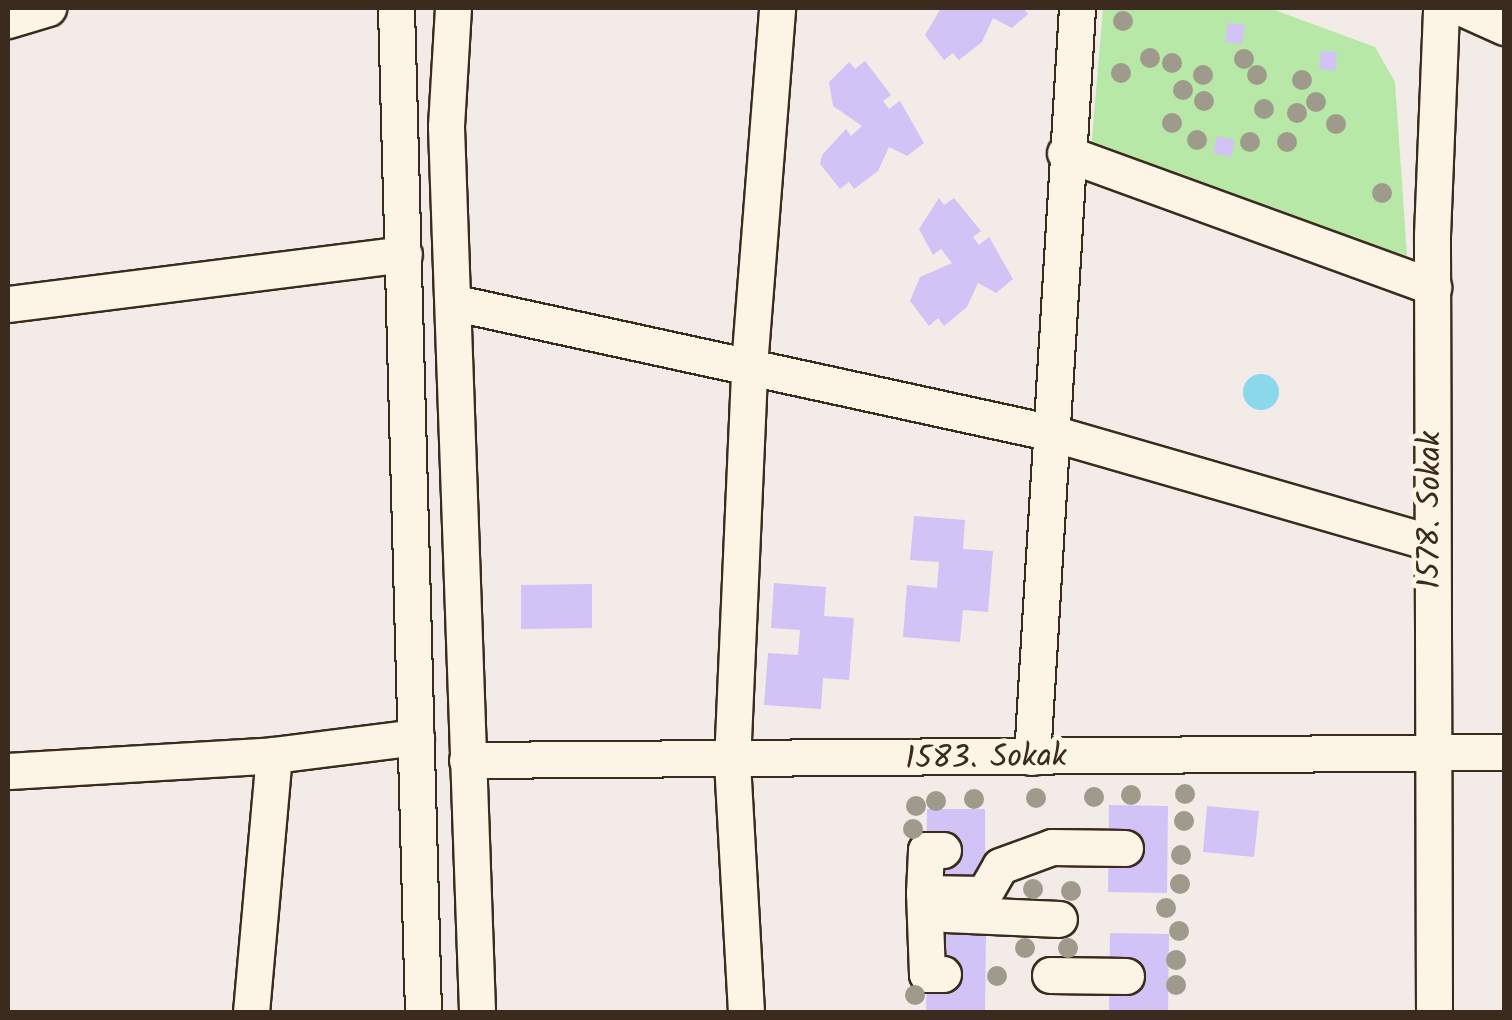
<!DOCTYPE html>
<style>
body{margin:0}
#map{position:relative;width:1512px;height:1020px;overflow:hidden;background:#f3ebe8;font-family:Kalam,sans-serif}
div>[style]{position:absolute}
.green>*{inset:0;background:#b8e8a7}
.water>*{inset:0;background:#8ad8e9}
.round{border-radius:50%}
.building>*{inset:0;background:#d1c3f5}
.roads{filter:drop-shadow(2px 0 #3b2a1e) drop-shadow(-2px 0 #3b2a1e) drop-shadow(0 2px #3b2a1e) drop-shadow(0 -2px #3b2a1e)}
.minor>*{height:35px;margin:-17.5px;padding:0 17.5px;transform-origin:17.5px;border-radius:17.5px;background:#fcf5e5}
.trees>*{width:20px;height:20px;margin:-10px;border-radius:50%;background:#9f9b8c}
span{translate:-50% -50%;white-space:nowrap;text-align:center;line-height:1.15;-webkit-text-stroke:10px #fcf5e5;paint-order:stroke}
.street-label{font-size:32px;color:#3b2a1e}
.frame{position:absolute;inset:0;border:10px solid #3b2a1e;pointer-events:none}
</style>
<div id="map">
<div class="green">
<i style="clip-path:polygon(1103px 8px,1269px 8px,1375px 47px,1395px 82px,1407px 256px,1091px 150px)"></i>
</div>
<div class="water">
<i class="round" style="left:1243px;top:374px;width:36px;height:36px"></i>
</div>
<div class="building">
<i style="clip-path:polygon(941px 8px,1023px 8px,1028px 14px,1012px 28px,993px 18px,982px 42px,959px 60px,953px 53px,944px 60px,925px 35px)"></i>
<i style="clip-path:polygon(1228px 23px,1245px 25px,1242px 44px,1225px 42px)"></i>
<i style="clip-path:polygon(1321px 51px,1337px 52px,1335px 71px,1319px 69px)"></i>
<i style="clip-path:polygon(865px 61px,891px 95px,883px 101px,889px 109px,900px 101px,924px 143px,907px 156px,889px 147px,878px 171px,854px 189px,849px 182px,840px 189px,820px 164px,822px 155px,846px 129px,851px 136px,862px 126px,833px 106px,829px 82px,849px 62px,855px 69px)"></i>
<i style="clip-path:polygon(1217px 136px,1235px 140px,1231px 157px,1213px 153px)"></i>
<i style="clip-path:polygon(939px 198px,944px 205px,954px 198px,981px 231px,973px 237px,979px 245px,989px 237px,1013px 279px,996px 293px,978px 283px,967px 307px,944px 326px,938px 318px,929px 326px,910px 301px,920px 277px,952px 263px,941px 249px,933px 255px,919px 229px)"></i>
<i style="clip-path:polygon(914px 516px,965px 520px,963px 549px,993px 551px,988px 612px,963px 610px,960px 642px,903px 637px,907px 585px,937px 588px,939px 562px,910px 560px)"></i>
<i style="clip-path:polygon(774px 583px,826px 587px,824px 616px,854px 618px,849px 680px,823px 678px,821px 709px,764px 705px,768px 653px,798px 655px,800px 630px,771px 628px)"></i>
<i style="clip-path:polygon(592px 584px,592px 628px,521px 629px,521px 585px)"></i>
<i style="clip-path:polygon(1109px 805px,1168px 806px,1167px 893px,1108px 892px)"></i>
<i style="clip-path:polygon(1207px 806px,1259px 811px,1254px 857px,1203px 852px)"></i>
<i style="clip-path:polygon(927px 809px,985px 809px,985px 897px,926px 896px)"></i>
<i style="clip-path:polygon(928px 932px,986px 932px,985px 1012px,926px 1012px)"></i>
<i style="clip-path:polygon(1110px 933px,1169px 934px,1168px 1012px,1109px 1012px)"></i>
</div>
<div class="roads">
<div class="minor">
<i style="left:396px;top:8px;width:1004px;rotate:88.46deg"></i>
<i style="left:453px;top:8px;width:119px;rotate:93.4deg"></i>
<i style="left:446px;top:127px;width:886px;rotate:87.99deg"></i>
<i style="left:1462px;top:8px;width:46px;rotate:24.3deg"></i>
<i style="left:8px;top:20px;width:42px;rotate:-16.7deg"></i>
<i style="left:1065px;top:153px;width:392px;rotate:20deg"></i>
<i style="left:456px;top:303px;width:606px;rotate:12.29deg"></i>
<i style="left:1048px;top:432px;width:398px;rotate:16.1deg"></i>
<i style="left:8px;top:304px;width:399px;rotate:-7.2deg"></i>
<i style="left:1032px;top:757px;width:750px;rotate:-86.56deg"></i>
<i style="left:467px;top:760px;width:1037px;rotate:-0.44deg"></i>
<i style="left:8px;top:771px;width:266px;rotate:-3.4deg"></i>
<i style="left:924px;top:893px;width:43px;rotate:-87.3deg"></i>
<i style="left:926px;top:850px;width:17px"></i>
<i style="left:946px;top:914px;width:113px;rotate:2.5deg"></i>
<i style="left:943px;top:974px;width:16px;rotate:180deg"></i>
<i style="left:927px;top:974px;width:81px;rotate:-92.1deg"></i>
<i style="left:924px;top:893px;width:60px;rotate:1deg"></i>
<i style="left:984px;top:894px;width:32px;rotate:-60deg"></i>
<i style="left:1000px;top:866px;width:55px;rotate:-20.1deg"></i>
<i style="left:1052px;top:847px;width:73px;rotate:0.8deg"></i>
<i style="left:1050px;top:975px;width:76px;rotate:0.8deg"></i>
<i style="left:251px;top:1012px;width:258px;rotate:-84.9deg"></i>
<i style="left:274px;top:755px;width:143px;rotate:-7.2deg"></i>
<i style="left:746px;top:1012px;width:249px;rotate:-93.2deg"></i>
<i style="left:732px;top:763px;width:397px;rotate:-87.5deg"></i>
<i style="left:749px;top:366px;width:359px;rotate:-85.5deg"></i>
<i style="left:1434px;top:1012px;width:777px;rotate:-90.15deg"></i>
<i style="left:1432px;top:235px;width:227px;rotate:-87.7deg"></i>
</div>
</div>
<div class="trees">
<i style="left:1123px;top:21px"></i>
<i style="left:1150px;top:58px"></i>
<i style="left:1244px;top:59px"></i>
<i style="left:1172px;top:63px"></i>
<i style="left:1121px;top:73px"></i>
<i style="left:1203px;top:75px"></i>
<i style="left:1257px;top:75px"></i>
<i style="left:1302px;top:80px"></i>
<i style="left:1183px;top:90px"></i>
<i style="left:1204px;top:101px"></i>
<i style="left:1316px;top:102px"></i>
<i style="left:1264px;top:109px"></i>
<i style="left:1297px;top:113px"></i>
<i style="left:1172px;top:123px"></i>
<i style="left:1336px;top:124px"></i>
<i style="left:1197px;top:140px"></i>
<i style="left:1250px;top:142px"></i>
<i style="left:1287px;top:142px"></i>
<i style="left:1382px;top:193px"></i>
<i style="left:1185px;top:794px"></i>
<i style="left:1131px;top:795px"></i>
<i style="left:1094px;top:797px"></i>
<i style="left:1036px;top:798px"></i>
<i style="left:974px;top:799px"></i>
<i style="left:936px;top:801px"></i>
<i style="left:916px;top:806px"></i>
<i style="left:1184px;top:821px"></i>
<i style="left:913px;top:829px"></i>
<i style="left:1181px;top:855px"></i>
<i style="left:1180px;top:884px"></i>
<i style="left:1033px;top:889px"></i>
<i style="left:1071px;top:891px"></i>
<i style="left:1166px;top:908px"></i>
<i style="left:1179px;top:931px"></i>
<i style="left:1025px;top:948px"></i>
<i style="left:1068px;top:948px"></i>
<i style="left:1176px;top:960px"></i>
<i style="left:997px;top:976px"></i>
<i style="left:1176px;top:985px"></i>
<i style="left:915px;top:995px"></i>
</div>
<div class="street-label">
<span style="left:1431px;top:510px;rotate:-90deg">1578. Sokak</span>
<span style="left:986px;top:759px;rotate:-1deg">1583. Sokak</span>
</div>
<div class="frame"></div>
</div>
